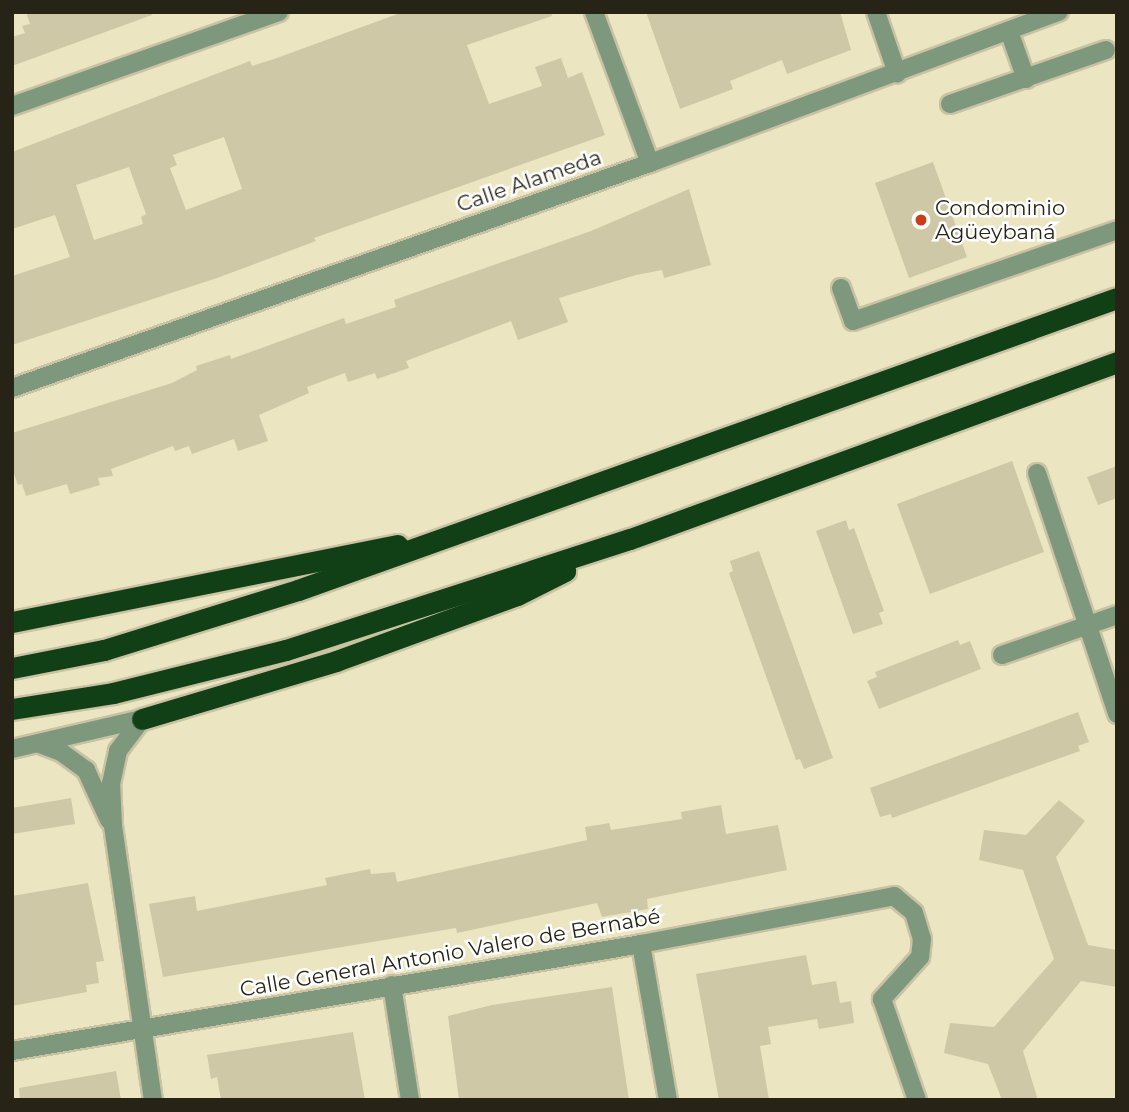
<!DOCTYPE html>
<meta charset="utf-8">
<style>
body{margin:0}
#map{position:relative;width:1129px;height:1112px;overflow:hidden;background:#ece5c2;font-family:Montserrat,sans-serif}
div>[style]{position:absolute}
.building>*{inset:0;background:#cfc8a6}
.roads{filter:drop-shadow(2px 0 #c9c2a3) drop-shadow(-2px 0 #c9c2a3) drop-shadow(0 2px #c9c2a3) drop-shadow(0 -2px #c9c2a3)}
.minor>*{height:18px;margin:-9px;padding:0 9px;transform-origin:9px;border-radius:9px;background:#7e987e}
.highway>*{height:21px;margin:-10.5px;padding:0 10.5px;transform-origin:10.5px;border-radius:10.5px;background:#114016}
.dots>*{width:19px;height:19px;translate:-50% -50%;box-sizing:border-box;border:4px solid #fff;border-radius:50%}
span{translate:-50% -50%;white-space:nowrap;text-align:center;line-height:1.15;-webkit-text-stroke:5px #fff;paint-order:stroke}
.street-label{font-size:21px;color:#272417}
.poi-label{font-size:21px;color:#272417}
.left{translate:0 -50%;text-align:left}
.frame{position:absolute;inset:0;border:14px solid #272417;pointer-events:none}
</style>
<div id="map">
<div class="building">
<i style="clip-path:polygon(26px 12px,151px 12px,152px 15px,12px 66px,12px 37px,25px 33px,22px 26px,30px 24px)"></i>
<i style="clip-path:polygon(evenodd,403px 12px,551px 12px,552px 16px,467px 45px,489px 104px,542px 86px,535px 67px,561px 58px,568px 78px,582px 72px,605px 135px,314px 238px,316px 241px,217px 278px,12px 345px,12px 276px,70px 257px,55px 215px,12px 229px,12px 152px,250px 61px,252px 66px,274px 59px,403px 12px,224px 137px,242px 189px,186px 210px,170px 168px,177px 165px,173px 155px,224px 137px,403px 12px,129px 167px,146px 214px,141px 217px,143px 224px,94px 240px,76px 185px,129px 167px)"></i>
<i style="clip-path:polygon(646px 12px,840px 12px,851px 50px,787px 74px,782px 60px,730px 81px,733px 89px,680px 109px)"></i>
<i style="clip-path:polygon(933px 162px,967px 257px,909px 278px,875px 183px)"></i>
<i style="clip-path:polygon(689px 189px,711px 265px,664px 278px,662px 270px,636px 275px,559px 298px,568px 322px,518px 340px,511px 321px,406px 361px,409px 368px,377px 379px,375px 373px,348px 382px,345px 373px,307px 387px,309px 393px,259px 415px,268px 441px,238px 451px,234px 439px,192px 454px,189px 446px,175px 451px,173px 446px,111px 469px,113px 476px,98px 478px,100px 485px,70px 494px,67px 484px,26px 496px,22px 484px,18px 485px,12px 468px,12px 433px,172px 383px,197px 370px,196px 366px,230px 355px,231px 359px,344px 318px,346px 324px,396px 307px,394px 300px,591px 231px)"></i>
<i style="clip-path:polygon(1012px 461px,1044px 552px,930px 594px,897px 504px)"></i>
<i style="clip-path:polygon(1117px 466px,1117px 498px,1098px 505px,1087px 477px)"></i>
<i style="clip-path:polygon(846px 520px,849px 530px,854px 528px,884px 611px,879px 613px,883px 624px,853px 634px,816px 531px)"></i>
<i style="clip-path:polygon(759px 551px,833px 758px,804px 769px,800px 759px,796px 760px,729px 573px,733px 571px,730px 561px)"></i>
<i style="clip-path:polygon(958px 640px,960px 645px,970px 641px,981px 669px,879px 709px,867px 681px,877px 677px,875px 672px)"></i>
<i style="clip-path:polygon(1078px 712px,1089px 742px,1078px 746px,1080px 751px,892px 818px,891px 814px,880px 817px,870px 788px)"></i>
<i style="clip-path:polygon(71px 798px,75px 824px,12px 834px,12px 808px)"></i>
<i style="clip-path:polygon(1059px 800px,1085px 821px,1056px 857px,1088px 945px,1117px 950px,1117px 987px,1081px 981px,1023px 1051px,1038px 1100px,1002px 1100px,988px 1064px,944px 1053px,950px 1023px,994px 1027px,1054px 959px,1023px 870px,979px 860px,984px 830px,1026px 835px)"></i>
<i style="clip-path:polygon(721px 805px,726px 834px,778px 825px,787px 870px,647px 899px,648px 909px,602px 917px,597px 903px,457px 933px,456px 928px,163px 977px,149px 904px,195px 896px,197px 911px,327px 885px,325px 878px,370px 869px,371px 874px,395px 872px,397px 882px,587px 840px,585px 827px,609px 823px,611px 830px,682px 819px,681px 812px)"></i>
<i style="clip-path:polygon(88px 883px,104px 961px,96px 962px,99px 983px,86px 985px,87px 992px,12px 1006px,12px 896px)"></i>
<i style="clip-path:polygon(806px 955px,812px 985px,836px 981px,840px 1003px,851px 1001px,854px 1023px,819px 1029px,817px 1019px,768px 1027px,771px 1044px,760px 1046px,769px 1100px,719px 1100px,696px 974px)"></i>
<i style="clip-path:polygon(612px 987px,629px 1100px,459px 1100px,448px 1016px,492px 1005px)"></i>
<i style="clip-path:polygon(353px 1032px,365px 1100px,221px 1100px,217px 1077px,211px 1079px,207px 1055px)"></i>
<i style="clip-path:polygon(116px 1071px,121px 1100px,20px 1100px,19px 1088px)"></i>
</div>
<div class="roads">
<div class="minor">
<i style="left:594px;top:12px;width:161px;rotate:69.7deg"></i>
<i style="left:876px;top:12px;width:65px;rotate:71deg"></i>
<i style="left:1009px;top:31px;width:51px;rotate:70.5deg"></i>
<i style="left:950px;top:104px;width:165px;rotate:-19.1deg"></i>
<i style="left:12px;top:106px;width:283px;rotate:-19.4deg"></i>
<i style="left:841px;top:288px;width:35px;rotate:70deg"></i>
<i style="left:853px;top:321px;width:279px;rotate:-19deg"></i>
<i style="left:12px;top:388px;width:677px;rotate:-19.43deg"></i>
<i style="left:650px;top:163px;width:436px;rotate:-20.3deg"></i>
<i style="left:1037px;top:473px;width:254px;rotate:71.6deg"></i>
<i style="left:1002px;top:655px;width:122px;rotate:-19.2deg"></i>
<i style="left:142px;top:719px;width:40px;rotate:127deg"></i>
<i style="left:118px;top:751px;width:33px;rotate:102deg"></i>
<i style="left:111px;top:783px;width:43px;rotate:87.3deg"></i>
<i style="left:113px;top:826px;width:277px;rotate:81.7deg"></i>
<i style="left:40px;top:744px;width:22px;rotate:21deg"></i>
<i style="left:61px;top:752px;width:31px;rotate:36deg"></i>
<i style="left:86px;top:770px;width:55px;rotate:65.3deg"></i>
<i style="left:12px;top:749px;width:133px;rotate:-13deg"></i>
<i style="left:641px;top:944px;width:158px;rotate:80.2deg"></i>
<i style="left:392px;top:985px;width:116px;rotate:81.1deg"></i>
<i style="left:12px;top:1051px;width:638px;rotate:-9.65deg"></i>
<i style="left:641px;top:944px;width:258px;rotate:-10.7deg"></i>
<i style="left:894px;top:896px;width:26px;rotate:40deg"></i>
<i style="left:914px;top:913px;width:27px;rotate:73deg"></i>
<i style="left:922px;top:939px;width:18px;rotate:96deg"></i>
<i style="left:920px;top:957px;width:57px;rotate:132.1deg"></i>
<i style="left:882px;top:999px;width:107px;rotate:70.9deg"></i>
</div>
<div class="highway">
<i style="left:12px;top:622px;width:393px;rotate:-11.3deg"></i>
<i style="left:12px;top:668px;width:94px;rotate:-11.1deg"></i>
<i style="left:104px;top:650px;width:203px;rotate:-17.2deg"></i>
<i style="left:298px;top:590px;width:869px;rotate:-19.62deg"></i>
<i style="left:12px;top:709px;width:102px;rotate:-9deg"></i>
<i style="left:113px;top:693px;width:178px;rotate:-14deg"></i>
<i style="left:286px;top:650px;width:361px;rotate:-17.9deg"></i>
<i style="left:630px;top:539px;width:518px;rotate:-19.97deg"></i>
<i style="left:142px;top:719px;width:202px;rotate:-16.6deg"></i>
<i style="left:336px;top:661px;width:193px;rotate:-20deg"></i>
<i style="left:517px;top:595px;width:54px;rotate:-26.6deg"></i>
</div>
</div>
<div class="dots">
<i style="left:921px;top:220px;background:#c73e18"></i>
</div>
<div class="street-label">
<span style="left:529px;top:181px;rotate:-19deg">Calle Alameda</span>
<span style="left:450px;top:953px;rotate:-10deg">Calle General Antonio Valero de Bernabé</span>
</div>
<div class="poi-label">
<span class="left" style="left:935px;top:220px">Condominio<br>Agüeybaná</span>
</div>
<div class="frame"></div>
</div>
